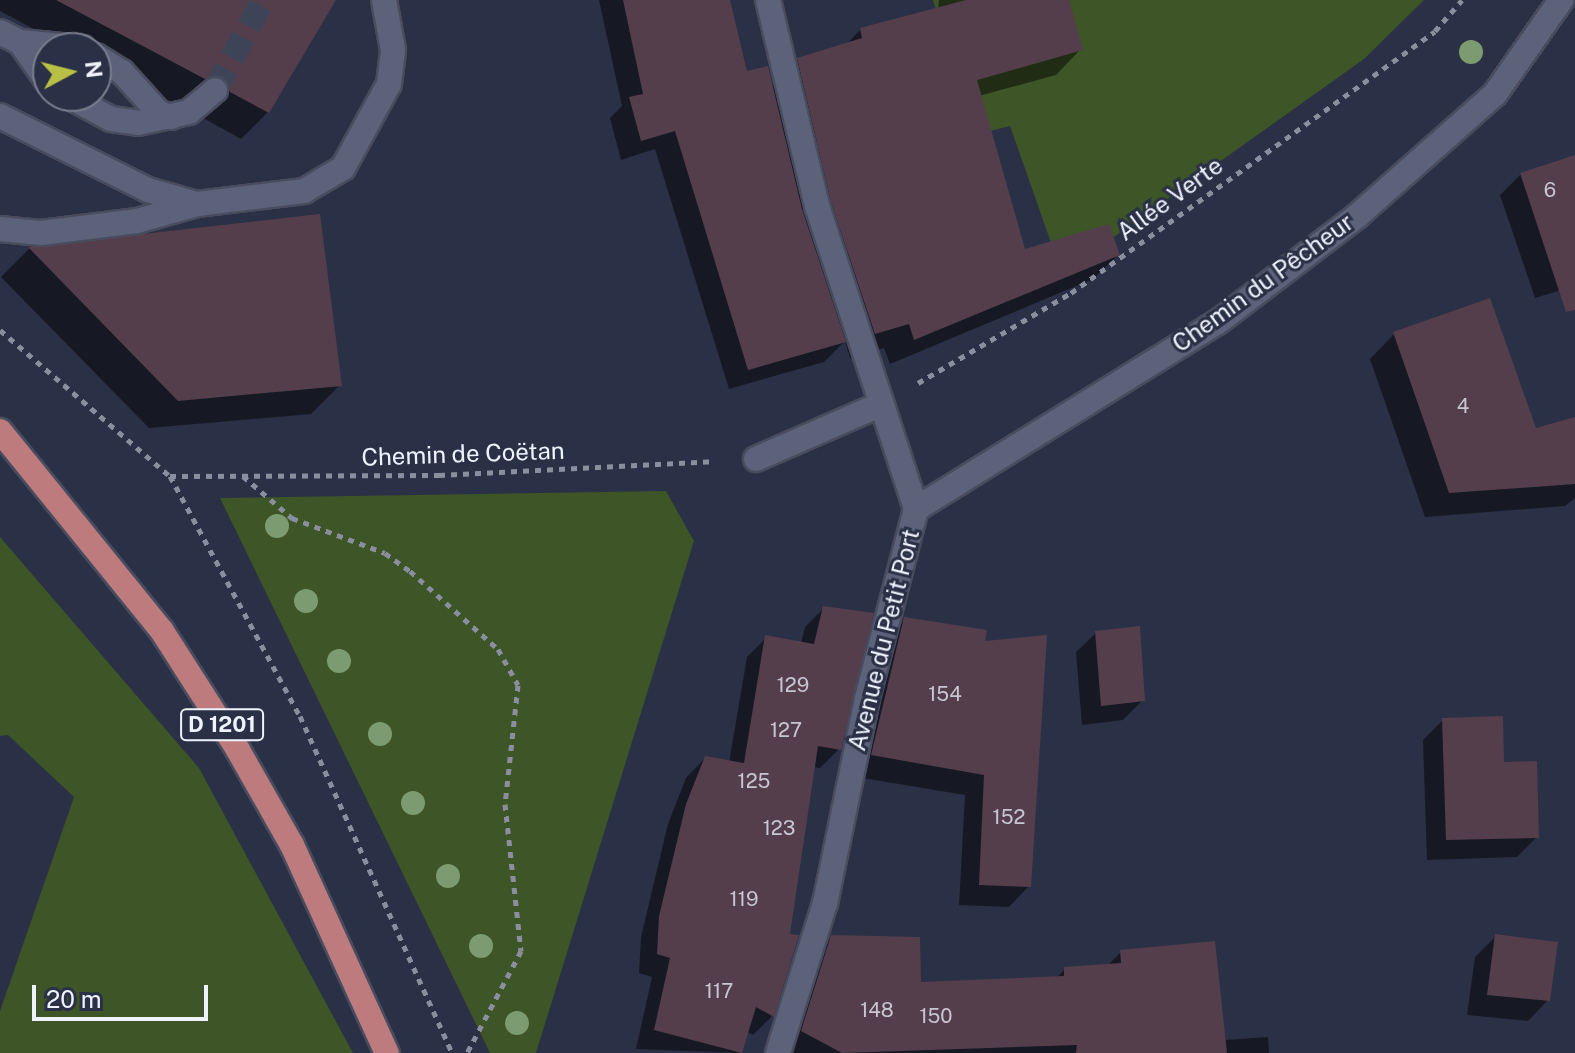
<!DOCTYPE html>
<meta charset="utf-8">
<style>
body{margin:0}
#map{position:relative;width:1575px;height:1053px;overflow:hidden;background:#2a3045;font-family:"Public Sans",sans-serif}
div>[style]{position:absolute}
.green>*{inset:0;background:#3d5527}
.shadow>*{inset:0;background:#0007}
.building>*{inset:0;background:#543e4c}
.minor-tunnel>*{height:24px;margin-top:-12px;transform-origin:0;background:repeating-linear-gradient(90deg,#3e4458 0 24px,transparent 0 36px)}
.path>*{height:5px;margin-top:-2.5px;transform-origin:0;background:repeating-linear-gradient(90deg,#8a8f9f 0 6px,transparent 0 12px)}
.roads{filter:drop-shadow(2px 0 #484c5e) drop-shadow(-2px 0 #484c5e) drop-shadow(0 2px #484c5e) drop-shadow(0 -2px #484c5e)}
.minor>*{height:24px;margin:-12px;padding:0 12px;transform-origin:12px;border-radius:12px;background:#5b6279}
.major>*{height:24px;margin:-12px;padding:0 12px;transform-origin:12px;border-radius:12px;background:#bd7b7e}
.trees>*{width:24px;height:24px;margin:-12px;border-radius:50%;background:#7c9b70}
span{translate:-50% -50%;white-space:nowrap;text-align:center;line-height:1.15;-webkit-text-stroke:6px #2a3045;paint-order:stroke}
.number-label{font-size:20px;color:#c8c6d2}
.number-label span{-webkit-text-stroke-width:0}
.shield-label span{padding:2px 6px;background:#2a3045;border:2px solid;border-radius:6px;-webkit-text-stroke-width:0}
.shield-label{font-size:22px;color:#eff3fe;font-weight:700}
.street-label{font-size:24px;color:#eff3fe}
.north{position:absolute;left:32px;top:32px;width:80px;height:80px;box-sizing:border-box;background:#2a3045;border:2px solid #797e8f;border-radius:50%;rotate:83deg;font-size:22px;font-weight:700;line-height:32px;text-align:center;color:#eff3fe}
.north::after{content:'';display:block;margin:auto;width:28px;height:36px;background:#b9c046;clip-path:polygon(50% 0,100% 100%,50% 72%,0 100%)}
.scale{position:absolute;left:32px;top:985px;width:176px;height:36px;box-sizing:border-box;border:4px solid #eff3fe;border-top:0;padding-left:10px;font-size:24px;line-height:28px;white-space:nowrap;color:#eff3fe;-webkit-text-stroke:6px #2a3045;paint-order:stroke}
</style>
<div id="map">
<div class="green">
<i style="clip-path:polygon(933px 0,1424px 0,1364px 59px,1062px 274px,1010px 126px,973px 135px)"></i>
<i style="clip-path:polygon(666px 491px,694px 541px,536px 1053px,490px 1053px,220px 498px)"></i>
<i style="clip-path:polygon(0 537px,199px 768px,353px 1053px,0 1053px,0 1011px,74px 797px,8px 735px,0 736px)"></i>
</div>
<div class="shadow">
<i style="clip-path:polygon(0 0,292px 0,268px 112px,241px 139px,203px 118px,194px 102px,177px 105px,0 11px)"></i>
<i style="clip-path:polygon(599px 0,729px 0,745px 73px,771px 86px,798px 59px,845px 46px,861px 29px,938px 9px,939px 0,1067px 0,1080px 50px,1056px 75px,979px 96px,1024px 252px,1118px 255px,1093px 279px,890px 364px,884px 348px,850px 358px,845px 341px,824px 362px,729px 389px,655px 149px,621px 160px,610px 118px,622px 106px)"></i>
<i style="clip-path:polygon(1575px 157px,1575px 286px,1535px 298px,1500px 195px,1521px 174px)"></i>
<i style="clip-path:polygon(29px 249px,43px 250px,340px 385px,311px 414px,149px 428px,1px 277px)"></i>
<i style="clip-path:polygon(1394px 334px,1535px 431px,1575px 419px,1575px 498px,1565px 506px,1425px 517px,1370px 359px)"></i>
<i style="clip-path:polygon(824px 608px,839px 749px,820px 768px,813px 767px,772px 1016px,753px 1035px,746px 1031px,739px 1053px,636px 1049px,652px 977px,639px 973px,641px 937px,668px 824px,686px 778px,705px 758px,729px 763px,747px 657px,766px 638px,801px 643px,805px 627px)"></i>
<i style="clip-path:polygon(904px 620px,983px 643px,1029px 886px,1009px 907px,959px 905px,965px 795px,851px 776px,884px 640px)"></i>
<i style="clip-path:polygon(1096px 633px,1143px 700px,1123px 720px,1082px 725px,1076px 652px)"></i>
<i style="clip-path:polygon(1443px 720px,1502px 764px,1537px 837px,1517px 857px,1427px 860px,1423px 740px)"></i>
<i style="clip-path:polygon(1496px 936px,1548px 1000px,1528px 1021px,1467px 1015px,1475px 957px)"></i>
<i style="clip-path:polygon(832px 937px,919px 984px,1056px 978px,1065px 969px,1107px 966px,1121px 952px,1224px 1040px,1268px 1037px,1269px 1053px,788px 1053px,812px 956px)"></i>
</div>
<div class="building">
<i style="clip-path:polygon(56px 0,336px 0,269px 113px,230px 92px,221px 76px,205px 79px)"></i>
<i style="clip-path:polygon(623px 0,730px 0,747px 71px,768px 66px,802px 209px,846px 342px,748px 370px,675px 131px,641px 141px,629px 97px,643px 94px)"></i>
<i style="clip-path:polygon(966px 0,1069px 0,1083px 50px,977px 80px,1025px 249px,1109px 224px,1120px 255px,914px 340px,909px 324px,875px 334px,831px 202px,797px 58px,862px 38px,860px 28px)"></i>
<i style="clip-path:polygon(1575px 155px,1575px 310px,1566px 312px,1520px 173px)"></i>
<i style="clip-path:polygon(320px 214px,342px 386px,178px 401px,28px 247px)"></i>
<i style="clip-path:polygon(1490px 298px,1536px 428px,1575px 417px,1575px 484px,1449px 493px,1393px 332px)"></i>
<i style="clip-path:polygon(823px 606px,874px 613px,841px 750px,818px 746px,790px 934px,799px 935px,774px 1017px,756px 1007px,742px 1053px,654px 1030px,670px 958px,657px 954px,659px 916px,686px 804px,705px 756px,744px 763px,765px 635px,814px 644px)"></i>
<i style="clip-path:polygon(904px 617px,987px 630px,985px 641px,1047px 635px,1031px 887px,979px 885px,984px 775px,871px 755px)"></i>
<i style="clip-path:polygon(1140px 626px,1145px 701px,1101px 706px,1095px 631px)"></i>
<i style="clip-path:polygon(1503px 716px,1504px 762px,1537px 761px,1539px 838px,1446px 840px,1442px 718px)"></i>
<i style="clip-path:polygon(1495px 934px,1558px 942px,1550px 1001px,1487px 995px)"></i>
<i style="clip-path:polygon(831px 935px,920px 937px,921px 982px,1064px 976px,1064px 967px,1121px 963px,1120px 950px,1215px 941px,1227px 1053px,1076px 1053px,1077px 1045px,842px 1053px,801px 1031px)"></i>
</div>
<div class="minor-tunnel">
<i style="left:215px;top:90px;width:102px;rotate:-61.9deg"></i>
</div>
<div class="path">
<i style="left:0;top:330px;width:224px;rotate:40.7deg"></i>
<i style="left:170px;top:476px;width:273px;rotate:61.6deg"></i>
<i style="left:300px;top:716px;width:370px;rotate:65.7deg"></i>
<i style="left:918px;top:383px;width:178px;rotate:-30.5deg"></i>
<i style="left:1071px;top:293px;width:448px;rotate:-35.7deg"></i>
<i style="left:1435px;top:31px;width:41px;rotate:-48.9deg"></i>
<i style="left:170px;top:476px;width:269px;rotate:-0.2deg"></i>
<i style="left:439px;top:475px;width:274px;rotate:-2.9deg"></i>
<i style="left:243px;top:476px;width:65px;rotate:40.6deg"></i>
<i style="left:292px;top:518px;width:99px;rotate:20.6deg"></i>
<i style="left:385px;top:553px;width:31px;rotate:36deg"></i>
<i style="left:410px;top:571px;width:118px;rotate:41.6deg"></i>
<i style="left:498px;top:649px;width:41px;rotate:60.9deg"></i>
<i style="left:518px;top:685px;width:120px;rotate:96.2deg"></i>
<i style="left:505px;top:804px;width:148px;rotate:83.8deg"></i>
<i style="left:521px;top:951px;width:115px;rotate:117.9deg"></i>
</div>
<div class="roads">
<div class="minor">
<i style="left:768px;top:0;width:212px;rotate:76.6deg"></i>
<i style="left:817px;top:206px;width:319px;rotate:71.9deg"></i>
<i style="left:916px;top:509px;width:196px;rotate:104.5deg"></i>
<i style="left:867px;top:699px;width:208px;rotate:101.6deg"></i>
<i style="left:825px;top:903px;width:157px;rotate:107.4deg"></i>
<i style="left:0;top:32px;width:22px;rotate:27deg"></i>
<i style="left:20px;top:42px;width:49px;rotate:55deg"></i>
<i style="left:20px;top:42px;width:63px;rotate:5.4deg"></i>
<i style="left:96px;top:56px;width:31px;rotate:32deg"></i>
<i style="left:122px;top:72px;width:55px;rotate:47.9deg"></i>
<i style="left:159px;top:113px;width:13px;rotate:18deg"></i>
<i style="left:68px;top:96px;width:49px;rotate:28.1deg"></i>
<i style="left:111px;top:119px;width:27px;rotate:8deg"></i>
<i style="left:138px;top:123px;width:52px;rotate:-12.2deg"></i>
<i style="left:189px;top:112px;width:34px;rotate:-40deg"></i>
<i style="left:0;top:116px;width:165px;rotate:26.6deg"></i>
<i style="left:148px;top:190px;width:51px;rotate:15.9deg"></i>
<i style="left:197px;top:204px;width:108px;rotate:-6.9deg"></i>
<i style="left:304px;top:191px;width:45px;rotate:-30.5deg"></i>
<i style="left:343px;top:168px;width:96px;rotate:-61.3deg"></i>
<i style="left:389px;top:84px;width:34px;rotate:-83deg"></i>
<i style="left:393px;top:50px;width:51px;rotate:-100.2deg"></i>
<i style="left:0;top:229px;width:41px;rotate:5.6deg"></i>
<i style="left:41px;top:233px;width:97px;rotate:-7.1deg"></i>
<i style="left:137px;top:221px;width:62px;rotate:-15.8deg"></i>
<i style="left:756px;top:459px;width:137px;rotate:-23.6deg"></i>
<i style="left:916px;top:509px;width:355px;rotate:-31.8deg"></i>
<i style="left:1218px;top:322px;width:175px;rotate:-37.3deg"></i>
<i style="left:1357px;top:216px;width:184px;rotate:-41.5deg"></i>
<i style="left:1495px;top:94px;width:115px;rotate:-54.9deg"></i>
</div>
<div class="major">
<i style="left:0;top:431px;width:257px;rotate:51deg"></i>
<i style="left:162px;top:631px;width:141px;rotate:57.4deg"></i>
<i style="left:238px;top:750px;width:109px;rotate:60.4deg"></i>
<i style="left:292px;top:845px;width:229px;rotate:65.5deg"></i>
</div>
</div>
<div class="trees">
<i style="left:1471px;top:52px"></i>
<i style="left:277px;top:526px"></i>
<i style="left:306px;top:601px"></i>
<i style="left:339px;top:661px"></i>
<i style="left:380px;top:734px"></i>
<i style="left:413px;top:803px"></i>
<i style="left:448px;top:876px"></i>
<i style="left:481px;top:946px"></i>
<i style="left:517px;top:1023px"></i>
</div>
<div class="number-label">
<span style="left:1550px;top:190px">6</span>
<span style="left:1463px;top:406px">4</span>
<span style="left:793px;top:685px">129</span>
<span style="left:945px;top:694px">154</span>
<span style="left:786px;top:730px">127</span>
<span style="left:754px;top:781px">125</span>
<span style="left:1009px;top:817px">152</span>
<span style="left:779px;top:828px">123</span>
<span style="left:744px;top:899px">119</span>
<span style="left:719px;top:991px">117</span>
<span style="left:877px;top:1010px">148</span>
<span style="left:936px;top:1016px">150</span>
</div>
<div class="shield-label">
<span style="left:222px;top:725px">D 1201</span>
</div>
<div class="street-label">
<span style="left:1170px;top:199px;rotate:-36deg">Allée Verte</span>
<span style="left:1263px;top:283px;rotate:-36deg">Chemin du Pêcheur</span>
<span style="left:463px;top:454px;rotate:-2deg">Chemin de Coëtan</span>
<span style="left:884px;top:640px;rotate:-76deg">Avenue du Petit Port</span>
</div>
<div class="north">N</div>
<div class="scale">20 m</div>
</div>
